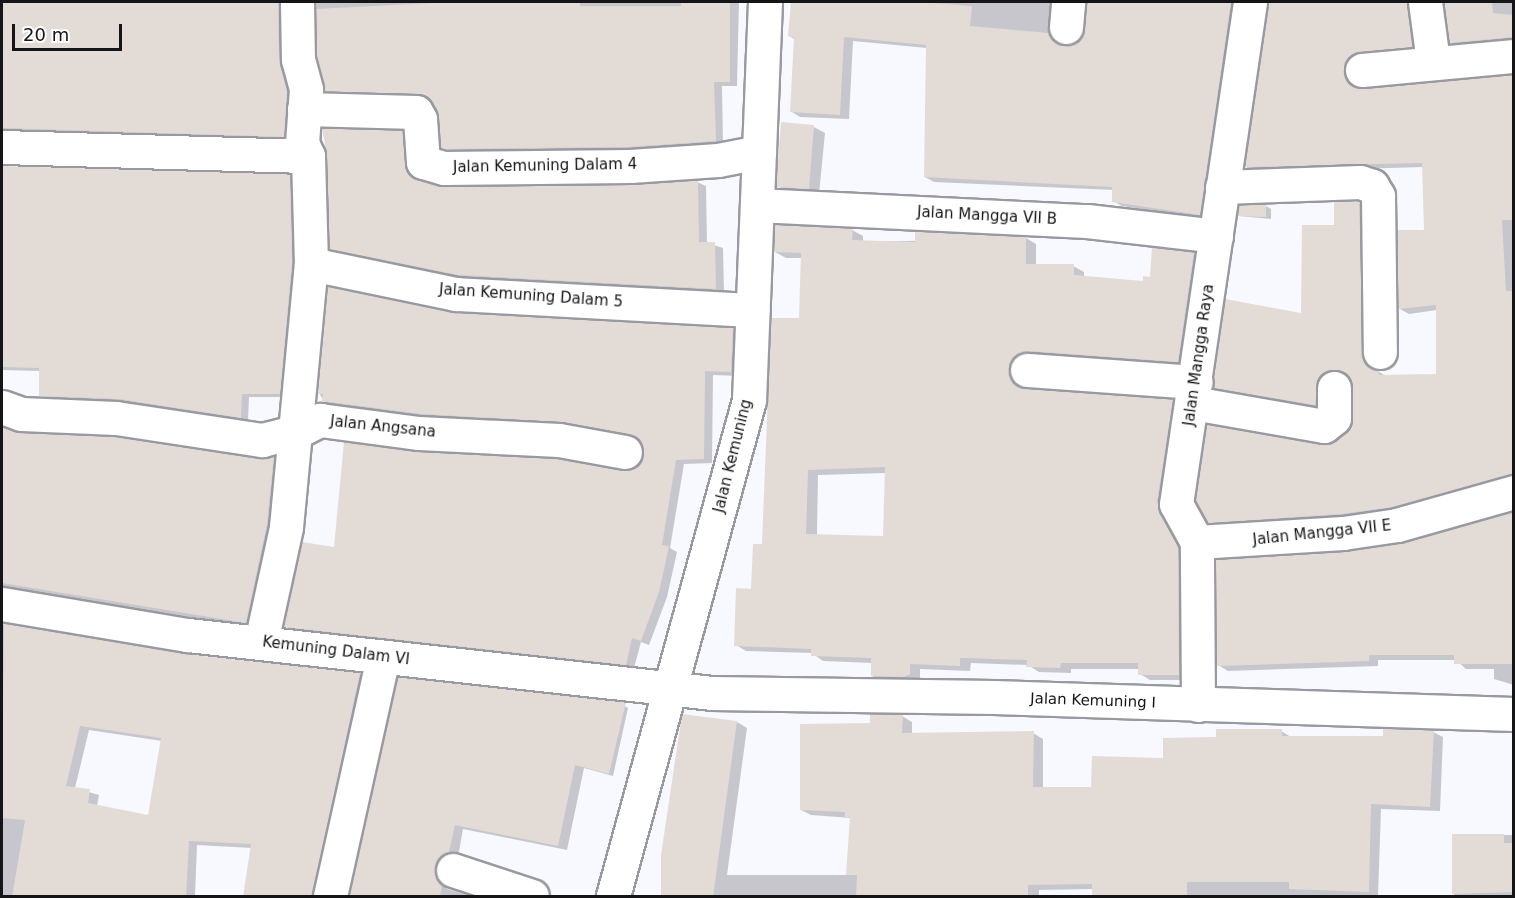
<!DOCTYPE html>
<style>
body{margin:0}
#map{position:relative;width:1515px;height:898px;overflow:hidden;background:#f8f8ff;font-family:"DejaVu Sans",sans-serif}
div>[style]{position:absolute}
.shadow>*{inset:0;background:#0003}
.building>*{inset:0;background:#e3dcd6}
.roads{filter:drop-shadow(2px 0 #9999a1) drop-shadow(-2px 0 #9999a1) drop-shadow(0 2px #9999a1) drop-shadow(0 -2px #9999a1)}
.street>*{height:33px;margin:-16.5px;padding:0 16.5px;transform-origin:16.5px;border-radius:16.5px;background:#fff}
span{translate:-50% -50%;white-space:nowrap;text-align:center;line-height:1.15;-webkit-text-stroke:4.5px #fff;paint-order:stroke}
.street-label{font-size:15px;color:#151518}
.frame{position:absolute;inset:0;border:3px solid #151518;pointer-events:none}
.scale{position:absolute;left:12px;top:24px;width:110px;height:27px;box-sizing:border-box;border:3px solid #151518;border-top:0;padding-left:8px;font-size:18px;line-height:21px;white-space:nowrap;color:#151518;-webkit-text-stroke:4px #fff;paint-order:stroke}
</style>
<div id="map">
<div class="shadow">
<i style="clip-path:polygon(2px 2px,289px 2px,294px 96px,291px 140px,2px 137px)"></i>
<i style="clip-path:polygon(315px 2px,739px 2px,737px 86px,722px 86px,723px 145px,638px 151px,450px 151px,442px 147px,438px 110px,430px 99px,334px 94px,326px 90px,318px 57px)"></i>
<i style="clip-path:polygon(792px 2px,1061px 2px,1057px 41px,1074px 46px,1086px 29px,1087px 2px,1242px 2px,1208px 219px,1122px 206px,1113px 201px,1114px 190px,934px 182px,925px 177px,927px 48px,853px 41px,849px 119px,800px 117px,792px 112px,795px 39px,789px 36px)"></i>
<i style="clip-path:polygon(1269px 2px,1416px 2px,1421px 51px,1352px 77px,1359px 88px,1514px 76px,1514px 469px,1424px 498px,1435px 501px,1351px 519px,1218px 527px,1209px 521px,1321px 446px,1336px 442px,1353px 426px,1354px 387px,1347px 376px,1335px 376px,1324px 409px,1224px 392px,1215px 387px,1302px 315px,1336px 227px,1359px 203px,1368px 208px,1372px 368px,1386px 376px,1438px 375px,1437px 310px,1409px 314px,1400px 309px,1426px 232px,1423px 167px,1255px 172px,1246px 167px)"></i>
<i style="clip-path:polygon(1444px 2px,1514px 2px,1514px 44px,1460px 47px,1451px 42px)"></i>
<i style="clip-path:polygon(814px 127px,825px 133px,819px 194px,789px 193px,778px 186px)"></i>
<i style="clip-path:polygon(402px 132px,410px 137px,416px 178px,439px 188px,630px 186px,697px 182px,706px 186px,707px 243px,723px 248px,724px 293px,468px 279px,339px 253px,331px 248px)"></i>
<i style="clip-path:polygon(2px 167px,289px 176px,297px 180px,300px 268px,287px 397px,249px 397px,248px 421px,128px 403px,48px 400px,41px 395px,41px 371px,2px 370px)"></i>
<i style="clip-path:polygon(1266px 206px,1271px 209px,1271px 219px,1239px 216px)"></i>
<i style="clip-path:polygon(evenodd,852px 230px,863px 236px,863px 242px,1026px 238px,1036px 244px,1036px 266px,1073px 266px,1084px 272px,1084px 277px,1144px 283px,1194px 254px,1204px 260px,1188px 367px,1018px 376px,1025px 390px,1172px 401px,1183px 407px,1189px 680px,1150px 680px,1140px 674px,1140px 669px,1071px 669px,1071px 673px,1039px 672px,1028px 665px,971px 663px,970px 671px,920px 669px,920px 680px,883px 682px,872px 676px,873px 663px,823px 661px,812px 653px,746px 651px,736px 645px,763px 545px,801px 320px,803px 258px,786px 258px,775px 252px,852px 230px,886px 473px,885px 538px,817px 535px,818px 475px,886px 473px)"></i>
<i style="clip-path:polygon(455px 314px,733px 329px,741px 334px,739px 376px,713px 375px,712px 463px,684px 464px,670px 548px,677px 552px,667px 597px,649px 645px,641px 642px,634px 668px,293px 631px,285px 626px,335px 549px,418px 453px,622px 472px,640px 466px,645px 455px,644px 444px,635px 437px,572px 425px,430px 418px,332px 405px,324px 401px,319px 393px)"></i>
<i style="clip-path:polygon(2px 428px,20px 434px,259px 460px,274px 458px,282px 463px,255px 627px,14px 590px,2px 594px)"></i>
<i style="clip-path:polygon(1514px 513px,1514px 685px,1494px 679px,1494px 669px,1466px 669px,1456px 660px,1378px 660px,1378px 666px,1228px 671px,1218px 665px,1344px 553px,1400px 545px)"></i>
<i style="clip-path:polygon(evenodd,2px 624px,186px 655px,360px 674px,368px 679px,320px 896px,244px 896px,252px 848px,197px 845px,195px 896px,2px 896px,2px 624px,89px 730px,162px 741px,150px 817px,97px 806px,99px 795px,75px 788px,89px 730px)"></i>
<i style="clip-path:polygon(620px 703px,628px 708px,613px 776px,584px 768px,567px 850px,463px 829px,458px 857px,443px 870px,447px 889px,471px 896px,351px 896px)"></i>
<i style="clip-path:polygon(902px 716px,912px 722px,912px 734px,1033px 733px,1043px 739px,1043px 789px,1093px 789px,1218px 738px,1281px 731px,1291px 737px,1384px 738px,1433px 732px,1443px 737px,1440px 811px,1381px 809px,1378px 896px,1094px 896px,1094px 889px,1039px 890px,1039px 896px,662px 896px,737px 722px,747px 728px,727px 875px,847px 875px,851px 818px,811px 815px,801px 810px,871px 724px)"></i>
<i style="clip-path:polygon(1453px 835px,1514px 835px,1514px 896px,1454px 896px)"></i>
</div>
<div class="building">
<i style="clip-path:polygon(2px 2px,278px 2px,279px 61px,287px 91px,284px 137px,2px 128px)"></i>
<i style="clip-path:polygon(451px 2px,580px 2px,580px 6px,681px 6px,681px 2px,730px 2px,730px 82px,714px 82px,716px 141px,629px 147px,447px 149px,441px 148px,436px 110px,425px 96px,325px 91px,317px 57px,316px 9px)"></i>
<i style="clip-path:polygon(791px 2px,919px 2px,972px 6px,970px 26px,1049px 33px,1055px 42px,1065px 46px,1082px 37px,1086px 2px,1231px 2px,1200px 215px,1112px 202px,1112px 187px,924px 177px,926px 45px,844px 37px,840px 115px,790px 112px,794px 37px,788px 36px)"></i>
<i style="clip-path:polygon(1268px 2px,1407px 2px,1412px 47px,1352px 54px,1343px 72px,1355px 87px,1514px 75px,1514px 220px,1502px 220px,1506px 291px,1514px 291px,1514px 474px,1393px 507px,1341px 514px,1208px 523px,1195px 500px,1207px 424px,1321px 444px,1336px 441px,1351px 426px,1353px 387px,1343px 372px,1325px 372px,1318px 378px,1315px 405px,1213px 388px,1225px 299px,1301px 313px,1302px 225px,1334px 225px,1334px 202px,1359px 202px,1364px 361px,1378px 370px,1379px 375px,1436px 374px,1436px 305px,1398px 309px,1397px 230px,1424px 230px,1422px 163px,1245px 167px)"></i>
<i style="clip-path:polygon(1444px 2px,1492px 2px,1493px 13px,1514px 15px,1514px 37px,1449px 43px)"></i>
<i style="clip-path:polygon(781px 122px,814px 125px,809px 189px,776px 187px)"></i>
<i style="clip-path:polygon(322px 128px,402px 130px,408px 173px,439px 186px,630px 185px,698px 180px,699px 242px,715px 242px,716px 289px,458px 275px,329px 249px,327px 155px)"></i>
<i style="clip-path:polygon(2px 166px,290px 174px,292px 263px,280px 394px,242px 394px,241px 418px,119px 399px,39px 396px,39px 368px,2px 367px)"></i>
<i style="clip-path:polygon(1266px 204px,1266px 217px,1237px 216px,1239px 205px)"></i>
<i style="clip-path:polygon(evenodd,775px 225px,853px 228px,852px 240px,915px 242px,915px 232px,1026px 237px,1026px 264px,1074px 264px,1074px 275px,1143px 281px,1143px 276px,1150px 277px,1152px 247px,1194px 252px,1178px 362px,1028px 351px,1012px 359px,1008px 369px,1016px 385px,1026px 389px,1173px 399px,1157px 502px,1178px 547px,1179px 675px,1138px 675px,1138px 663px,1061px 663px,1060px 668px,1026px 667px,1027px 660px,960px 658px,960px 666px,910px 664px,910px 674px,904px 677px,871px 676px,871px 658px,811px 656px,811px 649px,734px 646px,736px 588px,751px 589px,753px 544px,762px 544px,771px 318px,799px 318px,801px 253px,774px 252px,775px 225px,885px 467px,883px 536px,806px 534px,808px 470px,885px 467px)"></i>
<i style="clip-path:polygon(328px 287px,455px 313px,733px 328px,731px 372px,705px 371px,704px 459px,676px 460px,662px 545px,669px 546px,659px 592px,641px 641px,632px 638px,626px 665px,284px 627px,302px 542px,334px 547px,344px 442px,418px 452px,557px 459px,622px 470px,639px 465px,643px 455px,642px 445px,629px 434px,562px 422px,421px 414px,322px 401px,323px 394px,318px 394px)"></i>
<i style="clip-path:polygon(2px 427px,20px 433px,114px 437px,259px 459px,274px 456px,267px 524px,246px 623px,2px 583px)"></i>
<i style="clip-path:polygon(1513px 512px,1514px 664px,1454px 664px,1454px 655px,1369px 655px,1369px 661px,1217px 666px,1216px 560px,1344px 552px,1400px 544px)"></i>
<i style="clip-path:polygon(evenodd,4px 623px,186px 654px,360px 673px,312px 897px,243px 897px,251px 844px,189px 841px,186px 897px,12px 897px,25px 820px,2px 818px,4px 623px,80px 726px,161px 738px,148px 815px,88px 803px,90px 789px,66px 786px,80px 726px)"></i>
<i style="clip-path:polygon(398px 677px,626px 702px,609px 774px,575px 765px,558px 846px,455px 825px,449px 852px,435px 865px,435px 874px,442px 885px,440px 897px,349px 897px)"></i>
<i style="clip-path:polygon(682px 714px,737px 721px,713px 897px,661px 897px,661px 855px)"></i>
<i style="clip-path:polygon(870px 714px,903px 714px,902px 733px,1034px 731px,1033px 787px,1091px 787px,1092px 756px,1163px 758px,1163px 738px,1216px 737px,1216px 729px,1282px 729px,1282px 736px,1383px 736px,1383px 728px,1434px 730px,1430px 807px,1371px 804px,1369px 892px,1289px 889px,1289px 882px,1187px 882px,1187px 897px,1092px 897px,1092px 884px,1028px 885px,1028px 897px,856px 897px,857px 875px,846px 875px,850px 817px,845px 817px,845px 812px,800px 810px,800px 724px,870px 723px)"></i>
<i style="clip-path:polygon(1452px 834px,1504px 834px,1504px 843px,1514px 843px,1514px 892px,1452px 894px)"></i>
</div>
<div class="roads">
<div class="street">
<i style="left:1425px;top:2px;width:60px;rotate:82.3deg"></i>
<i style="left:1066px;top:27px;width:25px;rotate:-85deg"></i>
<i style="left:1362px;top:70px;width:153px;rotate:-5.3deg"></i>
<i style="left:304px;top:109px;width:112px;rotate:1.5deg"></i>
<i style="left:416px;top:112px;width:8px;rotate:60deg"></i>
<i style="left:420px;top:119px;width:43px;rotate:86deg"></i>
<i style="left:423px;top:162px;width:22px;rotate:16deg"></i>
<i style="left:444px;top:168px;width:186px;rotate:-0.6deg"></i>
<i style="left:630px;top:166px;width:88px;rotate:-3.9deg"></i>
<i style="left:718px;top:160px;width:42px;rotate:-11deg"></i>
<i style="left:2px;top:147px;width:306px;rotate:1.7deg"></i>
<i style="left:1222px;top:187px;width:138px;rotate:-2.1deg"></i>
<i style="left:1360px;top:182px;width:13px;rotate:18deg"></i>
<i style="left:1372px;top:186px;width:12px;rotate:59deg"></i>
<i style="left:1378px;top:196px;width:156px;rotate:89.3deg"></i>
<i style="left:757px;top:205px;width:330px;rotate:2.8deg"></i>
<i style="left:1087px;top:221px;width:130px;rotate:6.6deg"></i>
<i style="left:311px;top:264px;width:148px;rotate:11.7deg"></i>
<i style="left:456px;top:294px;width:297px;rotate:3.1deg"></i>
<i style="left:1027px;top:370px;width:169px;rotate:4.1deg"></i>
<i style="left:1193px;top:403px;width:133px;rotate:10deg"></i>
<i style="left:1324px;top:426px;width:13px;rotate:-39deg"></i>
<i style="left:1334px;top:418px;width:30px;rotate:-90deg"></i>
<i style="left:2px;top:407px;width:20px;rotate:20deg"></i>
<i style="left:21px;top:414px;width:95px;rotate:2.4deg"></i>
<i style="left:116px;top:418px;width:148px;rotate:8.6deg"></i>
<i style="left:262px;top:440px;width:37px;rotate:-14deg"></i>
<i style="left:298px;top:431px;width:25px;rotate:-27deg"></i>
<i style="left:320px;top:420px;width:100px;rotate:7.5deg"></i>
<i style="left:419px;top:433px;width:140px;rotate:2.9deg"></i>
<i style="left:559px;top:440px;width:67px;rotate:10.3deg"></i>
<i style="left:1197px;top:542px;width:146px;rotate:-3.5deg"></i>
<i style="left:1343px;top:533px;width:55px;rotate:-8.4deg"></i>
<i style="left:1397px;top:525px;width:122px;rotate:-15.8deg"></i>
<i style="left:2px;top:604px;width:189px;rotate:9.5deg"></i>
<i style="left:188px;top:635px;width:527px;rotate:6.32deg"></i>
<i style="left:712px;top:693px;width:282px;rotate:0.8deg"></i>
<i style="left:994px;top:697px;width:520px;rotate:1.87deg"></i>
<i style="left:261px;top:642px;width:118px;rotate:-77.7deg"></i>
<i style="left:286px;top:527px;width:264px;rotate:-84.6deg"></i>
<i style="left:311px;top:264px;width:108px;rotate:-91.6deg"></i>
<i style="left:308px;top:156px;width:14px;rotate:-115deg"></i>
<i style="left:302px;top:143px;width:54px;rotate:-85.8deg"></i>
<i style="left:306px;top:89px;width:30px;rotate:-105deg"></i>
<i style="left:298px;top:60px;width:58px;rotate:-91deg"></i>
<i style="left:1198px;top:705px;width:163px;rotate:-90.4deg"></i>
<i style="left:1197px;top:542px;width:43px;rotate:-118.9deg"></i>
<i style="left:1176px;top:504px;width:507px;rotate:-81.61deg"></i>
<i style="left:453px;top:870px;width:83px;rotate:18.2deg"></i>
<i style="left:330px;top:896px;width:245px;rotate:-77.5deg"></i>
<i style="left:613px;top:896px;width:514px;rotate:-74.67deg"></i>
<i style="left:749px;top:400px;width:398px;rotate:-87.7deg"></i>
</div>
</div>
<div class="street-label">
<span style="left:545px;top:166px;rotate:-1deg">Jalan Kemuning Dalam 4</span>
<span style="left:987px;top:216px;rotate:3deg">Jalan Mangga VII B</span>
<span style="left:531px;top:296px;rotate:4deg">Jalan Kemuning Dalam 5</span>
<span style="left:1199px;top:355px;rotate:-82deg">Jalan Mangga Raya</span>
<span style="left:383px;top:427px;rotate:6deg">Jalan Angsana</span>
<span style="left:733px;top:456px;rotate:-76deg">Jalan Kemuning</span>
<span style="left:1322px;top:533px;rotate:-6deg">Jalan Mangga VII E</span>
<span style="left:336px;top:651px;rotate:7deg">Kemuning Dalam VI</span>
<span style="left:1093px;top:701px;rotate:2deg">Jalan Kemuning I</span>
</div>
<div class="frame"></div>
<div class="scale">20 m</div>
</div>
